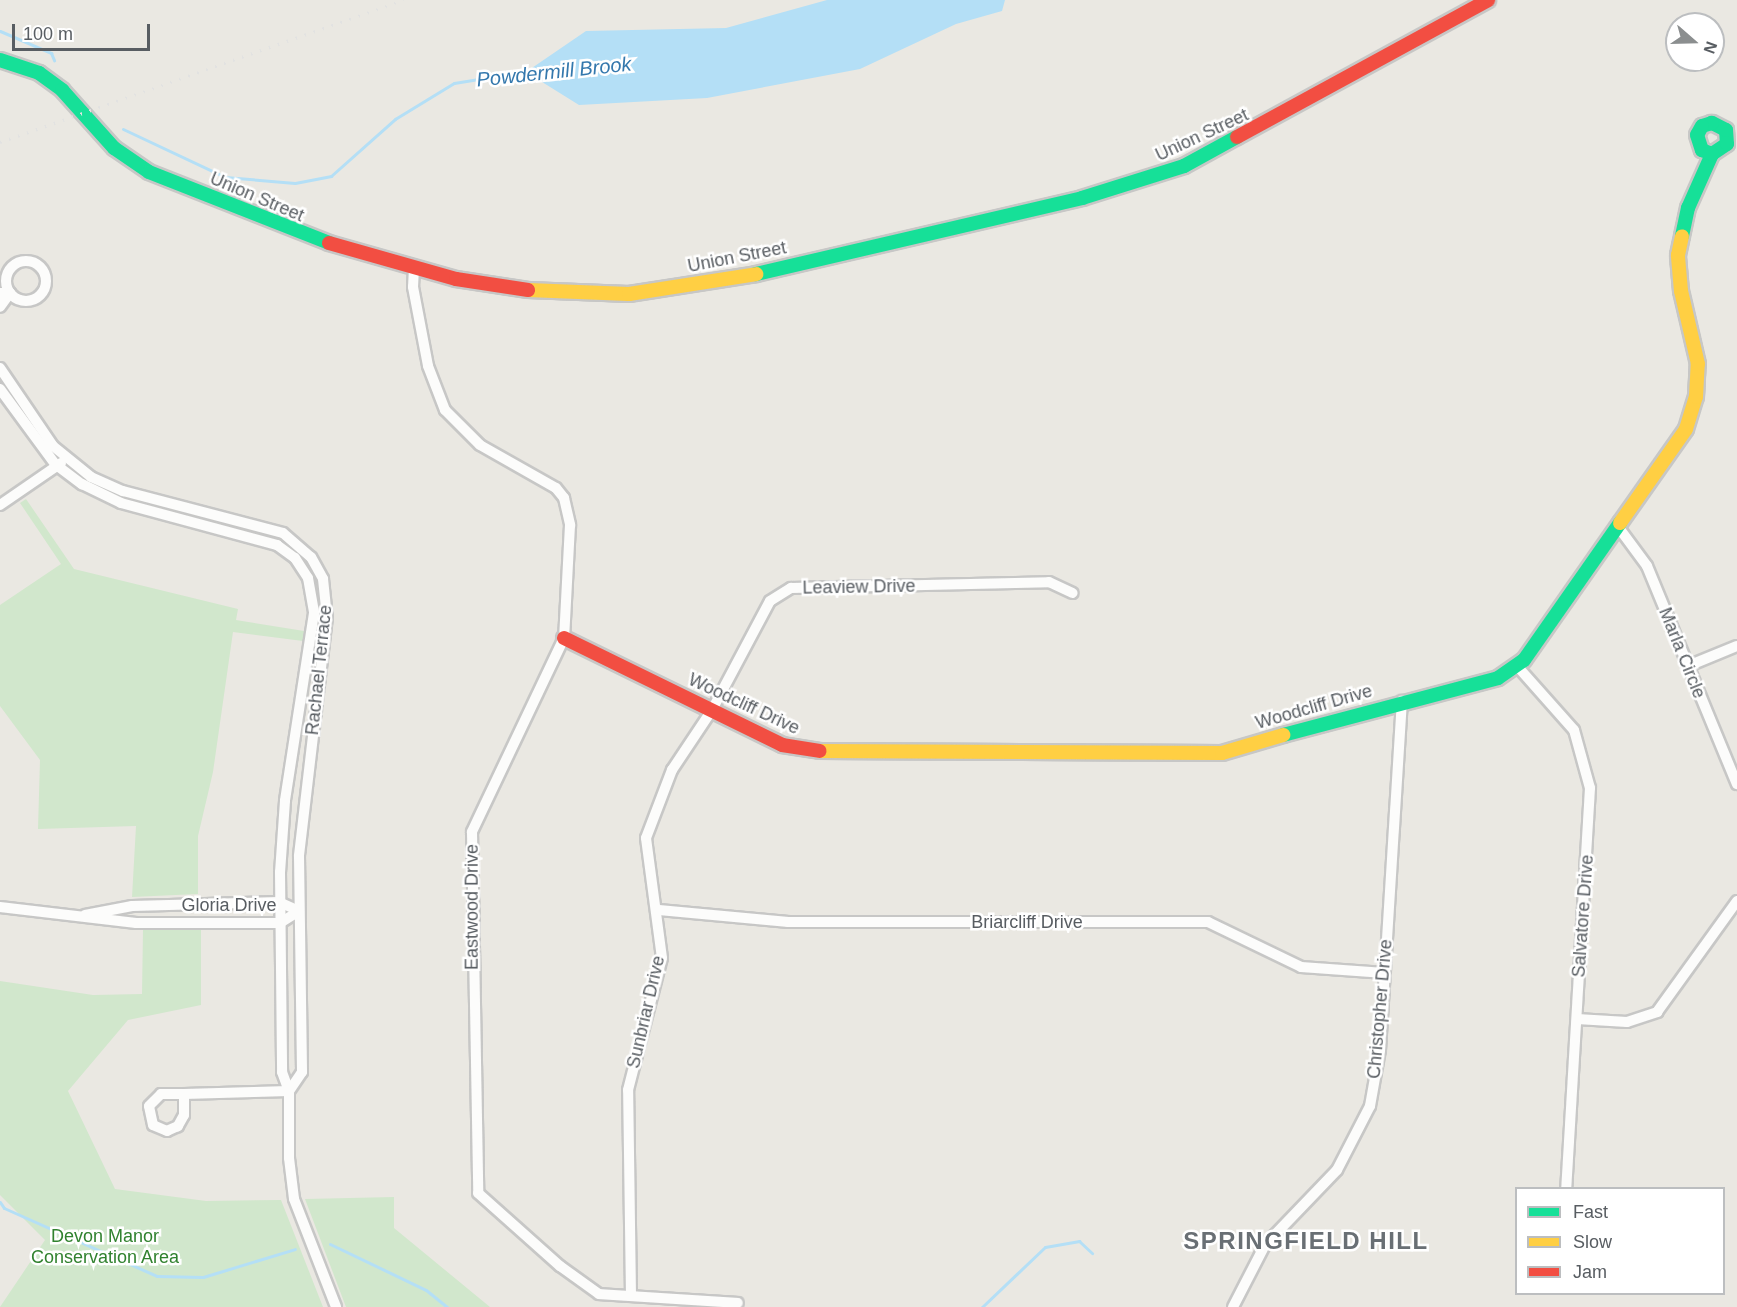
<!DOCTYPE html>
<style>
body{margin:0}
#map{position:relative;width:1737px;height:1307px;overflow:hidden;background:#eae8e2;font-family:Helvetica,sans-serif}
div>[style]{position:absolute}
.green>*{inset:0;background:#d1e7cc}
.water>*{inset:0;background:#b4dff6}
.stream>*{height:3px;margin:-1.5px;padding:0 1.5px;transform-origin:1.5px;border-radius:1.5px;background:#b4dff6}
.roads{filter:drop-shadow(2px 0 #c7c7c6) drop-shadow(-2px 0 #c7c7c6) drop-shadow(0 2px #c7c7c6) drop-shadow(0 -2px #c7c7c6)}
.street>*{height:10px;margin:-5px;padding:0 5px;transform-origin:5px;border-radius:5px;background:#fcfcfb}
.street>.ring{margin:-5px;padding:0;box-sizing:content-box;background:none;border:10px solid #fcfcfb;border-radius:50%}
.fast>*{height:14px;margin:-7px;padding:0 7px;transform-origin:7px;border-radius:7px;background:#16e098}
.slow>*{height:14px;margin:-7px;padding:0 7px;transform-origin:7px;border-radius:7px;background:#ffcf43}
.jam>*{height:14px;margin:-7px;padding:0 7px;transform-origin:7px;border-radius:7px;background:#f24e42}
.rail>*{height:3px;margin-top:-1.5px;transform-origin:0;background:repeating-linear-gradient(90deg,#e2e2e1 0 1.5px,transparent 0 9.5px)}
span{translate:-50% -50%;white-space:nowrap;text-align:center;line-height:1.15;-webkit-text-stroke:5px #fff;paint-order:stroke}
.street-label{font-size:18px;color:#585d62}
.park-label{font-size:18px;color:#31822f}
.water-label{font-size:20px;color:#3478ad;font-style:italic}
.district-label{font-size:24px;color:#696f74;font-weight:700;letter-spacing:1.5px}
.legend{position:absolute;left:1515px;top:1187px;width:210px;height:108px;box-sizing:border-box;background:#fff;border:2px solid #bcbec0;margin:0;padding:8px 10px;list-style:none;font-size:18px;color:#585d62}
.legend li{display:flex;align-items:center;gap:12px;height:30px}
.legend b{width:30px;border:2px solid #bcbec0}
.north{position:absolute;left:1665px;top:12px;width:60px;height:60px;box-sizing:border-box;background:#fff;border:2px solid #bcbec0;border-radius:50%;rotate:110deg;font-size:16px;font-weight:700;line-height:24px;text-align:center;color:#585d62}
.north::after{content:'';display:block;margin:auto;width:21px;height:27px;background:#8b8e8f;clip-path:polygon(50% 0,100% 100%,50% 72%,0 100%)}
.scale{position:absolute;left:12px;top:24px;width:138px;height:27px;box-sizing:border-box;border:3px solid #585d62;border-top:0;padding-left:8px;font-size:18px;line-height:21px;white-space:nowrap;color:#585d62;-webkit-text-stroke:4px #fff;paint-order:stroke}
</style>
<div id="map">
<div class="green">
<i style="clip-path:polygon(26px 499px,74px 569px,238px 609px,236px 620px,304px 631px,303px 641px,233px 632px,213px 772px,198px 836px,198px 894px,132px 897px,136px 826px,38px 829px,40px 760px,0 706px,0 605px,61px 564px,20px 503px)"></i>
<i style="clip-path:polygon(201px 928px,201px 1005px,128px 1020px,68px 1091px,115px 1189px,206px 1201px,281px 1200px,323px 1307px,0 1307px,45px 1240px,0 1195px,0 981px,93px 995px,142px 994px,143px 929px)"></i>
<i style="clip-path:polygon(394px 1197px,394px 1228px,490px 1307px,346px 1307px,305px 1199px)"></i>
</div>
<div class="water">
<i style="clip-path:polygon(827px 0,1005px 0,1002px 11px,956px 24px,860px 69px,707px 98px,579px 105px,526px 72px,586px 31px,726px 28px)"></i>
</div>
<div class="stream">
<i style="left:0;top:31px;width:56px;rotate:23.3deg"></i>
<i style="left:51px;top:53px;width:8px;rotate:67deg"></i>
<i style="left:123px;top:129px;width:113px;rotate:25.2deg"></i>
<i style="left:225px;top:177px;width:70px;rotate:4.9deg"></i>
<i style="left:295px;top:183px;width:37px;rotate:-11deg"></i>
<i style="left:331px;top:176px;width:86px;rotate:-41.7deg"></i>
<i style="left:395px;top:119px;width:69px;rotate:-31.4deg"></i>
<i style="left:454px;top:83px;width:74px;rotate:-9.3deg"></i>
<i style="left:0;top:1202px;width:7px;rotate:56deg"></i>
<i style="left:4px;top:1208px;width:167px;rotate:24deg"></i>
<i style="left:157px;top:1276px;width:46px;rotate:1.2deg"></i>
<i style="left:203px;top:1277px;width:96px;rotate:-16.9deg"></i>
<i style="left:330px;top:1244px;width:106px;rotate:25.6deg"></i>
<i style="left:426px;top:1290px;width:27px;rotate:39deg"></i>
<i style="left:982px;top:1307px;width:87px;rotate:-43.6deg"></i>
<i style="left:1045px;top:1247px;width:35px;rotate:-10deg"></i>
<i style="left:1079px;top:1241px;width:18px;rotate:43deg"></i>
</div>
<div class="roads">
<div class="street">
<i class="ring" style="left:6px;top:261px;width:30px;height:30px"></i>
<i style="left:414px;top:268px;width:19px;rotate:93deg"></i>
<i style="left:413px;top:287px;width:80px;rotate:79.2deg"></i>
<i style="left:428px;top:366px;width:47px;rotate:68.9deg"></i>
<i style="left:445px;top:410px;width:49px;rotate:45deg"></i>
<i style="left:480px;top:445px;width:87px;rotate:29.5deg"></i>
<i style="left:556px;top:488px;width:13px;rotate:51deg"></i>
<i style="left:564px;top:498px;width:28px;rotate:77deg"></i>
<i style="left:570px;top:525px;width:113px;rotate:93deg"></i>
<i style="left:564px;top:638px;width:215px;rotate:115.4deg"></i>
<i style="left:472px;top:832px;width:361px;rotate:89deg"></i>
<i style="left:478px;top:1193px;width:110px;rotate:41.7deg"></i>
<i style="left:560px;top:1266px;width:48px;rotate:35.7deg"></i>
<i style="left:599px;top:1294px;width:139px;rotate:3.7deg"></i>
<i style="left:0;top:293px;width:10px"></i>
<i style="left:10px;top:293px;width:17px;rotate:126deg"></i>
<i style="left:0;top:368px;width:94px;rotate:55.8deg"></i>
<i style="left:53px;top:446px;width:49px;rotate:39.2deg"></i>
<i style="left:91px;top:477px;width:35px;rotate:24deg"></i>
<i style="left:123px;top:491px;width:165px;rotate:14.7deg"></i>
<i style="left:283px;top:533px;width:37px;rotate:41deg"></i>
<i style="left:311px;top:557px;width:25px;rotate:61deg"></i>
<i style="left:323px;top:579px;width:38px;rotate:84deg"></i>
<i style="left:327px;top:617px;width:241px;rotate:96.7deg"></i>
<i style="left:299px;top:856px;width:216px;rotate:89.2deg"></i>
<i style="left:302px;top:1072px;width:23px;rotate:124deg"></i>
<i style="left:0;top:389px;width:93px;rotate:53.7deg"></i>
<i style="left:55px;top:464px;width:34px;rotate:37deg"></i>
<i style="left:82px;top:484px;width:43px;rotate:26deg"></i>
<i style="left:121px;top:503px;width:162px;rotate:15.1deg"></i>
<i style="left:277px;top:545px;width:22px;rotate:36deg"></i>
<i style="left:295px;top:558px;width:24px;rotate:57deg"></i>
<i style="left:308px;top:578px;width:36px;rotate:80deg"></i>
<i style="left:314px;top:613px;width:190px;rotate:98.8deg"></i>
<i style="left:285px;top:801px;width:71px;rotate:94deg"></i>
<i style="left:280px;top:872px;width:200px;rotate:89.4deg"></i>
<i style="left:282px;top:1072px;width:20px;rotate:70deg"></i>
<i style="left:289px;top:1091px;width:67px;rotate:90deg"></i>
<i style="left:289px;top:1158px;width:41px;rotate:83deg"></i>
<i style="left:294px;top:1199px;width:116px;rotate:68.7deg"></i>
<i style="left:0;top:505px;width:74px;rotate:-34.5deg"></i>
<i style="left:1619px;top:528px;width:47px;rotate:53.6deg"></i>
<i style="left:1647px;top:566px;width:236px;rotate:67.6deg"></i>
<i style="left:1688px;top:666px;width:53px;rotate:-22.2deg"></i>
<i style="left:1518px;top:667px;width:84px;rotate:48.4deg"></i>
<i style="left:1574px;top:730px;width:60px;rotate:74.6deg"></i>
<i style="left:1590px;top:788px;width:401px;rotate:93.4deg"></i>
<i style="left:0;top:907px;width:137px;rotate:6.7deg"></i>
<i style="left:136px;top:923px;width:144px"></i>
<i style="left:280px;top:923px;width:22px;rotate:-32deg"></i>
<i style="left:659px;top:910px;width:130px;rotate:5.3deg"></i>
<i style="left:788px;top:922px;width:420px"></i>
<i style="left:1208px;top:922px;width:103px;rotate:25.8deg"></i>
<i style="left:1301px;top:967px;width:84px;rotate:4.1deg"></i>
<i style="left:85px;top:915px;width:48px;rotate:-10.8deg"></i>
<i style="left:132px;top:906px;width:147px;rotate:-1.6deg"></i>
<i style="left:279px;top:902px;width:22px;rotate:24deg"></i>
<i style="left:1577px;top:1019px;width:50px;rotate:3.4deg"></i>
<i style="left:1627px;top:1022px;width:32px;rotate:-18deg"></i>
<i style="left:1657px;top:1012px;width:137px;rotate:-54.2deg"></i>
<i style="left:184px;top:1094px;width:21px;rotate:90deg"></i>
<i style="left:184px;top:1115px;width:13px;rotate:119deg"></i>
<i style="left:178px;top:1126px;width:12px;rotate:156deg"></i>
<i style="left:167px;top:1131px;width:15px;rotate:-157deg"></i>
<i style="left:153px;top:1125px;width:19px;rotate:-102deg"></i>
<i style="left:149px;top:1106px;width:17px;rotate:-45deg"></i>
<i style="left:161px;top:1094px;width:23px"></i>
<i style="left:184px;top:1094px;width:105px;rotate:-1.6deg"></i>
<i style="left:631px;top:1296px;width:206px;rotate:-90.8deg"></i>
<i style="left:628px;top:1090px;width:136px;rotate:-75.6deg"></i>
<i style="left:662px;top:958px;width:121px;rotate:-97.6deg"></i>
<i style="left:646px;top:838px;width:73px;rotate:-69.1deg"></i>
<i style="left:672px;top:770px;width:72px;rotate:-56.3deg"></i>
<i style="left:712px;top:710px;width:123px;rotate:-62deg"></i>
<i style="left:770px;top:601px;width:25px;rotate:-32deg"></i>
<i style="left:791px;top:588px;width:258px;rotate:-1.3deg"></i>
<i style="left:1049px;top:582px;width:26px;rotate:25deg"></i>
<i style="left:1233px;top:1307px;width:70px;rotate:-62.7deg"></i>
<i style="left:1265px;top:1245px;width:104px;rotate:-46.2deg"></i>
<i style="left:1337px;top:1170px;width:72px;rotate:-62.7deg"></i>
<i style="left:1370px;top:1106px;width:57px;rotate:-79.9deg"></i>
<i style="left:1380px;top:1050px;width:350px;rotate:-86.4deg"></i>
</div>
<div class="fast">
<i style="left:0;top:60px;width:41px;rotate:18.4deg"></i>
<i style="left:39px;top:73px;width:29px;rotate:36deg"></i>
<i style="left:62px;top:90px;width:78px;rotate:48.1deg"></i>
<i style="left:114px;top:148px;width:42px;rotate:34.4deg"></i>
<i style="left:149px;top:172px;width:193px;rotate:21.5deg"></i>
<i style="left:1682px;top:236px;width:29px;rotate:-78deg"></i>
<i style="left:1688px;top:208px;width:59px;rotate:-66deg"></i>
<i style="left:1712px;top:154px;width:18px;rotate:-34deg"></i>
<i style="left:1727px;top:144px;width:14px;rotate:-94deg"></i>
<i style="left:1726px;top:130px;width:16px;rotate:-153deg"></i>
<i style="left:1712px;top:123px;width:10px;rotate:163deg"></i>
<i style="left:1702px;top:126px;width:10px;rotate:119deg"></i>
<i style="left:1697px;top:135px;width:16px;rotate:72deg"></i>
<i style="left:1702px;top:150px;width:11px;rotate:22deg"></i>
<i style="left:756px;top:274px;width:335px;rotate:-13.1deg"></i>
<i style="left:1082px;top:198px;width:107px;rotate:-17.4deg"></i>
<i style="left:1184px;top:166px;width:60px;rotate:-28.7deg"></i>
<i style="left:1283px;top:735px;width:222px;rotate:-14.8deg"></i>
<i style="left:1498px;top:678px;width:32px;rotate:-35deg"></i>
<i style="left:1524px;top:660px;width:167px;rotate:-55deg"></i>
</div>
<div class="slow">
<i style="left:528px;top:290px;width:101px;rotate:2.3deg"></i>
<i style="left:629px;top:294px;width:129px;rotate:-8.9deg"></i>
<i style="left:1620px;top:523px;width:115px;rotate:-54.9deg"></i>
<i style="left:1686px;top:429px;width:34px;rotate:-73deg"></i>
<i style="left:1696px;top:397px;width:33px;rotate:-87deg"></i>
<i style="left:1698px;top:364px;width:75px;rotate:-103.1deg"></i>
<i style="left:1681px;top:291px;width:36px;rotate:-95deg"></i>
<i style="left:1678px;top:255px;width:19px;rotate:-78deg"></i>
<i style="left:820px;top:751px;width:402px;rotate:0.3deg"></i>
<i style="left:1222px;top:753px;width:64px;rotate:-16.4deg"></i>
</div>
<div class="jam">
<i style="left:1237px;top:137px;width:286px;rotate:-28.6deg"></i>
<i style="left:329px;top:243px;width:132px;rotate:15.8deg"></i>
<i style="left:456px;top:279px;width:73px;rotate:8.7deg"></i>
<i style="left:564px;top:638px;width:243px;rotate:26.1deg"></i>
<i style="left:782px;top:745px;width:38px;rotate:9deg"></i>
</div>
</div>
<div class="rail">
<i style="left:0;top:142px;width:428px;rotate:-19.4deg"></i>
</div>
<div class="street-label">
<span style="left:1202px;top:135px;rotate:-25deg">Union Street</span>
<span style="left:257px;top:197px;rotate:23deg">Union Street</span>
<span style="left:737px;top:257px;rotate:-11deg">Union Street</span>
<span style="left:859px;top:587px;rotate:-1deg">Leaview Drive</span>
<span style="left:1682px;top:653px;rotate:68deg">Marla Circle</span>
<span style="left:319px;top:670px;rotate:-84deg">Rachael Terrace</span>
<span style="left:744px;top:704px;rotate:25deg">Woodcliff Drive</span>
<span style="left:1314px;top:707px;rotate:-16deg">Woodcliff Drive</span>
<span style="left:229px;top:905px">Gloria Drive</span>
<span style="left:472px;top:907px;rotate:-90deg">Eastwood Drive</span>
<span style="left:1583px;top:916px;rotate:-86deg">Salvatore Drive</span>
<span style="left:1027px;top:922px">Briarcliff Drive</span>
<span style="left:1380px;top:1009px;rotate:-85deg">Christopher Drive</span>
<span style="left:646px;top:1012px;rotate:-77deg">Sunbriar Drive</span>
</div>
<div class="park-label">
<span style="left:105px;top:1247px">Devon Manor<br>Conservation Area</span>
</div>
<div class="water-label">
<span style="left:554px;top:72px;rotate:-6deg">Powdermill Brook</span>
</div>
<div class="district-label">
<span style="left:1306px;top:1241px">SPRINGFIELD HILL</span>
</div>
<ul class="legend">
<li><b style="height:8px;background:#16e098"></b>Fast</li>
<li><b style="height:8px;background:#ffcf43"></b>Slow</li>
<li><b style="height:8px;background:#f24e42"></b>Jam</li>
</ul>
<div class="north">N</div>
<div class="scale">100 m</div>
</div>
